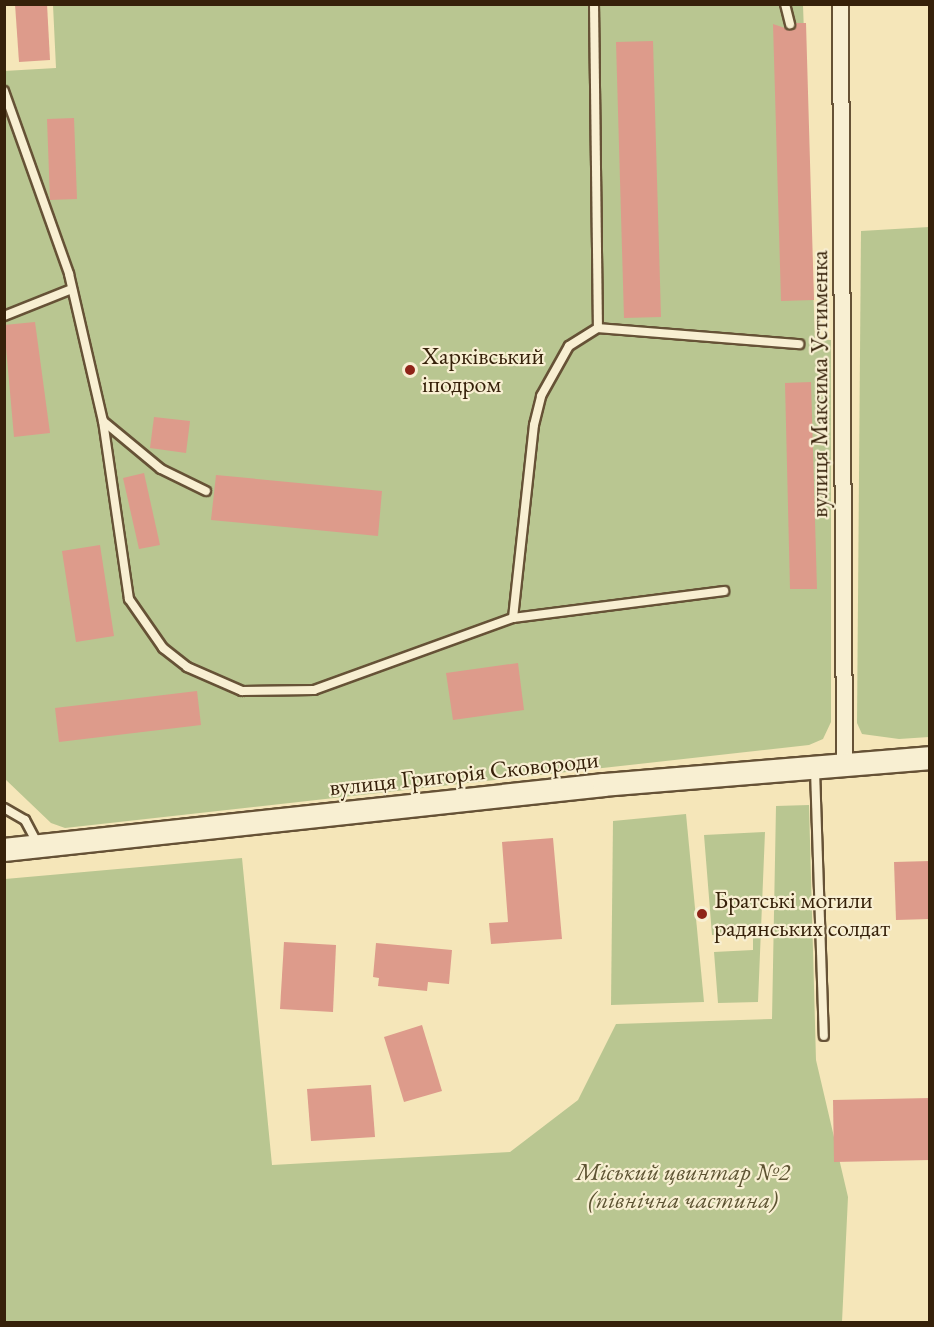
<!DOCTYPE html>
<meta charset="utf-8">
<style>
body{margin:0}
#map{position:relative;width:934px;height:1327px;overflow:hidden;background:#f5e6b9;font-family:"EB Garamond",serif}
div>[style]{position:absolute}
.green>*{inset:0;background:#b9c691}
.building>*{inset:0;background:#dd9b8b}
.roads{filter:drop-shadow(2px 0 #665236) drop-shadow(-2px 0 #665236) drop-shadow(0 2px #665236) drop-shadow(0 -2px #665236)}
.lane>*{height:8px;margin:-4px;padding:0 4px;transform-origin:4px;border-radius:4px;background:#f8efd2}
.street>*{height:15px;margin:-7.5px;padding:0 7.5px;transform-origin:7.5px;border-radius:7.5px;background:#f8efd2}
.secondary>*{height:22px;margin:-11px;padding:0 11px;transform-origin:11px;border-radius:11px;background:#f8efd2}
.dots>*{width:16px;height:16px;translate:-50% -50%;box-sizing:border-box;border:3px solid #f8efd2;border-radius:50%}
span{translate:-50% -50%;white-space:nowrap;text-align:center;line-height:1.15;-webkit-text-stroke:4.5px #f8efd2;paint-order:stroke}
.poi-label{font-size:24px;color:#36210a}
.left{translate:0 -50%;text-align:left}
.street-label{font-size:24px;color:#36210a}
.park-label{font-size:24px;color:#5d5332;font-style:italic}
.frame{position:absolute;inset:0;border:6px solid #36210a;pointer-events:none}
</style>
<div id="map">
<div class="green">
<i style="clip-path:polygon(53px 5px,803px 5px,815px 339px,831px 340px,831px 722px,823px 739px,809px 745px,65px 828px,51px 823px,5px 779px,4px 71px,56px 68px)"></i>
<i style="clip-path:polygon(929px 227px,929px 737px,899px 739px,862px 734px,857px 723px,861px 231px)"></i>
<i style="clip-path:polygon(809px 805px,816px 1060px,848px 1197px,842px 1322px,5px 1322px,5px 879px,242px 858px,272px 1165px,510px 1152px,578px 1100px,616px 1024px,772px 1019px,776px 806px)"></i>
<i style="clip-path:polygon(686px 814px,704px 1002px,611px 1005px,613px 821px)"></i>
<i style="clip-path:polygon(765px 832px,758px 1002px,718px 1003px,714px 952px,753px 950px,753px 934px,712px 935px,704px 835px)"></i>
</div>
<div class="building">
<i style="clip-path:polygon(15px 4px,47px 4px,50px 60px,19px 62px)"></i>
<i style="clip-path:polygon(796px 23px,806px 23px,814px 300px,781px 301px,773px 24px,791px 30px)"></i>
<i style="clip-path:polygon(653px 41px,661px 317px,624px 318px,616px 42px)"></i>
<i style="clip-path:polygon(74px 118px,77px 199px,50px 200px,47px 119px)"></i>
<i style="clip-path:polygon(35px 322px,50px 433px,14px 437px,4px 325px)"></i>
<i style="clip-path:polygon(811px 382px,817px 589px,790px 589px,785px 383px)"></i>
<i style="clip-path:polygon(154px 417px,190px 421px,186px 453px,150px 448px)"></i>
<i style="clip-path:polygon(144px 473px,160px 545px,139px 549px,123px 478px)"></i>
<i style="clip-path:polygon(216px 475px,382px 491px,378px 536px,211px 520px)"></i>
<i style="clip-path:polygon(100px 545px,114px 636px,76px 642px,62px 551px)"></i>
<i style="clip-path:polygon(518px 663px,524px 710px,453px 720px,446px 673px)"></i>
<i style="clip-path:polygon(197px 691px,201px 725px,59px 742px,55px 708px)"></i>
<i style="clip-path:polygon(553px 838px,562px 939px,491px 944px,489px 923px,508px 922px,502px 842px)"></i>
<i style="clip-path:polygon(930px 861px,930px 919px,896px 920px,894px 862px)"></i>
<i style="clip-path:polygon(284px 942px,336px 945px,333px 1012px,280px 1009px)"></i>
<i style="clip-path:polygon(376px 943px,452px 950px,449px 984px,428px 982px,427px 991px,378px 986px,379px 978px,373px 977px)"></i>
<i style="clip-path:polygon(422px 1025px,442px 1091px,404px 1102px,384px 1037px)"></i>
<i style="clip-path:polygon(371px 1085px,375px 1137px,311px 1141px,307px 1089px)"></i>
<i style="clip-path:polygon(930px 1098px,930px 1160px,834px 1162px,833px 1100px)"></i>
</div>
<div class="roads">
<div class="lane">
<i style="left:594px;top:4px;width:324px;rotate:89.3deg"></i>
<i style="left:785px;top:4px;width:21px;rotate:76deg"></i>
<i style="left:4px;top:91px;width:194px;rotate:70.4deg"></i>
<i style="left:69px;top:274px;width:151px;rotate:77deg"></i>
<i style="left:103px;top:421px;width:180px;rotate:81.7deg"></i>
<i style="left:129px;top:599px;width:60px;rotate:55.2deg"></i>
<i style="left:163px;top:648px;width:31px;rotate:38deg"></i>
<i style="left:187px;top:667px;width:60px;rotate:23.6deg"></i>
<i style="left:242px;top:691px;width:72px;rotate:-0.8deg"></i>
<i style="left:314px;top:690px;width:212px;rotate:-19.9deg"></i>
<i style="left:513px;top:618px;width:213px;rotate:-7.3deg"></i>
<i style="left:4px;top:316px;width:73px;rotate:-21.7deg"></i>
<i style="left:103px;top:421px;width:75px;rotate:39.6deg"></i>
<i style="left:161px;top:469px;width:50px;rotate:26.1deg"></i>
<i style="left:513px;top:618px;width:194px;rotate:-83.8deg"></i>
<i style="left:534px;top:425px;width:30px;rotate:-76deg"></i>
<i style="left:541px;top:396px;width:57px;rotate:-60.8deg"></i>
<i style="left:569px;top:346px;width:34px;rotate:-32deg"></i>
<i style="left:598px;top:328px;width:202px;rotate:4.6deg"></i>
<i style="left:815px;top:770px;width:266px;rotate:88.1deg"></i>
<i style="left:4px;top:808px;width:24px;rotate:30deg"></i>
<i style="left:25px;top:820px;width:27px;rotate:62deg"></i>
</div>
<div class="street">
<i style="left:840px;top:4px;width:758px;rotate:89.7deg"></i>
</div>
<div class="secondary">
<i style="left:4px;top:850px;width:604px;rotate:-6.18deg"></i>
<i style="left:604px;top:785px;width:327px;rotate:-4.7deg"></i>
</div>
</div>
<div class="dots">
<i style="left:410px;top:370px;background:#8f2418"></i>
<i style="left:702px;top:914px;background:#8f2418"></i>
</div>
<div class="poi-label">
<span class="left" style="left:422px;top:370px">Харківський<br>іподром</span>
<span class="left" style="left:714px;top:914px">Братські могили<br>радянських солдат</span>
</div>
<div class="street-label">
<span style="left:819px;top:384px;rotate:-90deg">вулиця Максима Устименка</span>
<span style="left:464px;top:773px;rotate:-6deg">вулиця Григорія Сковороди</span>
</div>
<div class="park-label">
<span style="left:683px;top:1186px">Міський цвинтар №2<br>(північна частина)</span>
</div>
<div class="frame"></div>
</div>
